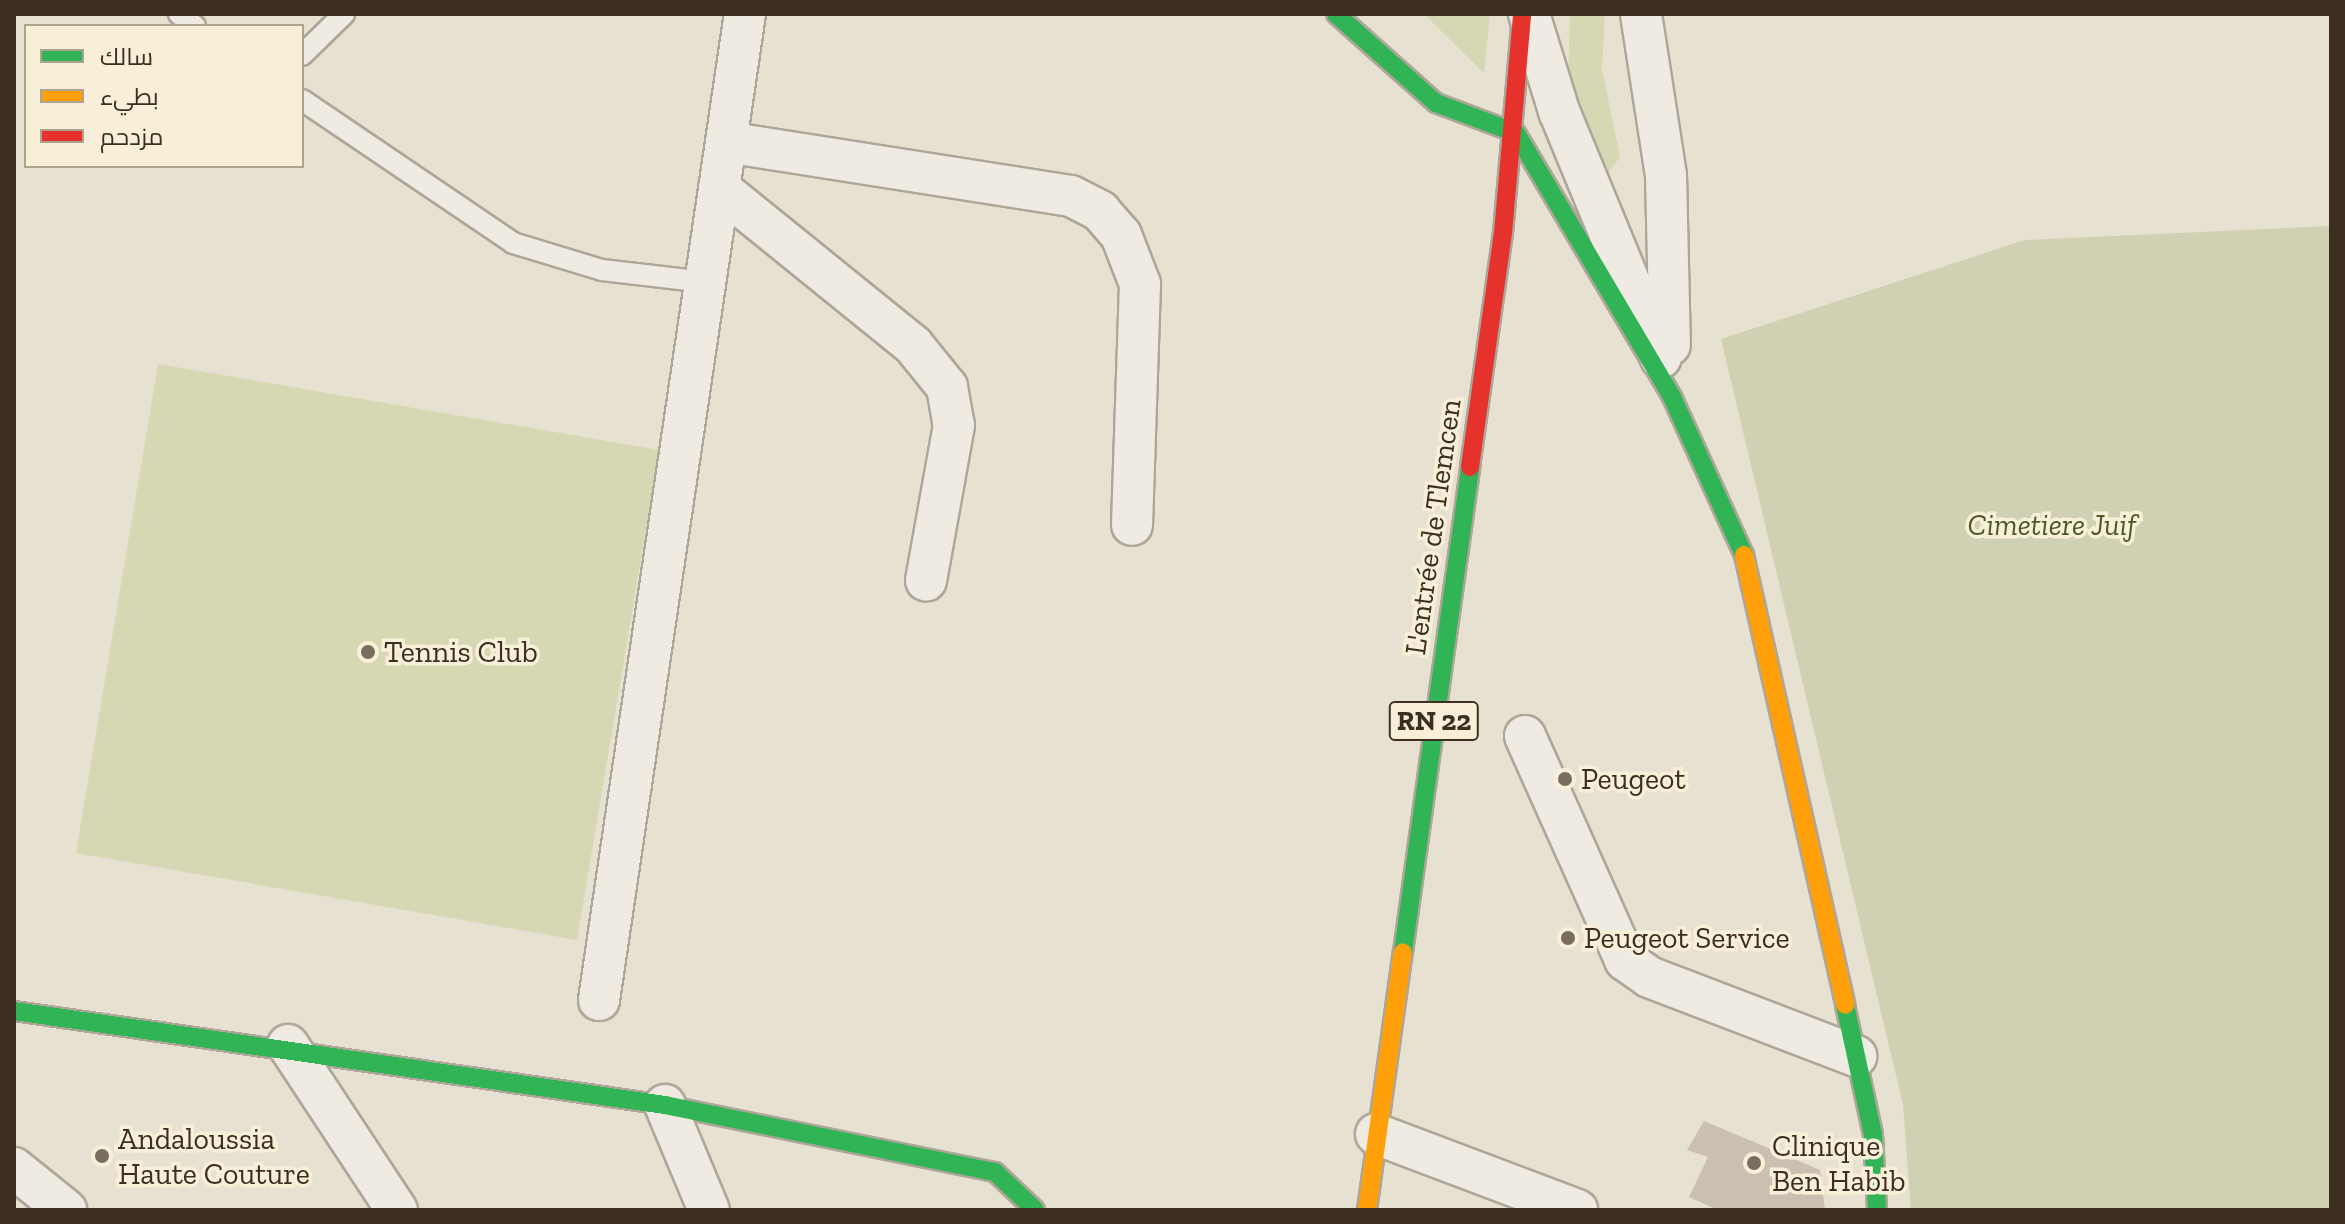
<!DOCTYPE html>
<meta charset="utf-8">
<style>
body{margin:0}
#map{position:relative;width:2345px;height:1224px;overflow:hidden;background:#e7e1d1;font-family:"Zilla Slab",Cairo,serif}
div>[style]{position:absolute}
.green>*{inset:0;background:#d6d7b3}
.cemetery>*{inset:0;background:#d0d1b3}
.building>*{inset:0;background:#cbbfb2}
.roads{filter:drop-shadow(2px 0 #ada699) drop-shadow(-2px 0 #ada699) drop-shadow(0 2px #ada699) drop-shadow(0 -2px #ada699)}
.lane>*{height:20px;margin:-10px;padding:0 10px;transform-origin:10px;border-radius:10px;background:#efebe3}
.street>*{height:40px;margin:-20px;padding:0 20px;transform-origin:20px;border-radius:20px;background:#efebe3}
.fast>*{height:18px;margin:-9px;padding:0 9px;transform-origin:9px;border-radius:9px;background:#30b455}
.slow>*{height:18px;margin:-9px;padding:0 9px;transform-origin:9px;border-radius:9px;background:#ff9f0a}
.jam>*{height:18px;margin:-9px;padding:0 9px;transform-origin:9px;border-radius:9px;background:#e5322d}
.dots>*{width:22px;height:22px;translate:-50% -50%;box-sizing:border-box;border:4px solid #f7efd8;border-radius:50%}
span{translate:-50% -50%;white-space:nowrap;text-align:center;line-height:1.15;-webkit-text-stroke:7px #f7efd8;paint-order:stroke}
.shield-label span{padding:2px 6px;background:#f7efd8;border:2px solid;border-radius:6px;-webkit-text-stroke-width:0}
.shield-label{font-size:28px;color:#3d2f20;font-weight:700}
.park-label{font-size:30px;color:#4c5a26;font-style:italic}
.street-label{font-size:30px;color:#3d2f20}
.poi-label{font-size:30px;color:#3d2f20}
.left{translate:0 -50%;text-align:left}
.frame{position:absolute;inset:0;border:16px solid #3d2f20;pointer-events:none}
.legend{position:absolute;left:24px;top:24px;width:280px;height:144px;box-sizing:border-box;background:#f7efd8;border:2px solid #ada28e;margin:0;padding:10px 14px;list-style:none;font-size:24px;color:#3d2f20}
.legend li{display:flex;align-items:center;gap:16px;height:40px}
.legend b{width:40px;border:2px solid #ada28e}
</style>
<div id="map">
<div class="green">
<i style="clip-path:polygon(1424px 14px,1490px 14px,1484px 73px)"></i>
<i style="clip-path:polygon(1570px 14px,1605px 14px,1602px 69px,1620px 157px,1601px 182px,1568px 82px)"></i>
<i style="clip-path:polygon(158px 364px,659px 450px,577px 940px,76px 853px)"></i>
</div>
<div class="cemetery">
<i style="clip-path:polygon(2331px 226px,2331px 1210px,1911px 1210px,1903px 1105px,1721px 339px,2025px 240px)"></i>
</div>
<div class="building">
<i style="clip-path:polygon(1704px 1121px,1820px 1170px,1825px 1210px,1718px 1210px,1689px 1197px,1708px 1157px,1687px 1150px)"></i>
</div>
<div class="roads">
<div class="lane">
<i style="left:179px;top:14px;width:20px;rotate:37deg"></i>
<i style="left:302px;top:55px;width:59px;rotate:-44.3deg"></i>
<i style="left:302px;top:100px;width:255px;rotate:34.1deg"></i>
<i style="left:513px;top:243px;width:93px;rotate:16.9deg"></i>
<i style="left:602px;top:270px;width:104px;rotate:6.6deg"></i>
</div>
<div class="street">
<i style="left:1529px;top:14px;width:102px;rotate:72.8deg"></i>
<i style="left:1559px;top:111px;width:267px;rotate:67.6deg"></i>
<i style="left:1641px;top:14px;width:163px;rotate:81.2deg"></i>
<i style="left:1666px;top:175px;width:170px;rotate:88.7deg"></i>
<i style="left:726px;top:142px;width:349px;rotate:8.9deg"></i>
<i style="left:1071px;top:196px;width:33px;rotate:27deg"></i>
<i style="left:1100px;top:211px;width:32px;rotate:49deg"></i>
<i style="left:1121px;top:235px;width:53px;rotate:68.8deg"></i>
<i style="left:1140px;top:284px;width:241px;rotate:91.9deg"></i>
<i style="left:719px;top:188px;width:250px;rotate:39deg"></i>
<i style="left:913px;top:345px;width:54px;rotate:51deg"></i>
<i style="left:947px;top:387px;width:39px;rotate:80deg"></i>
<i style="left:954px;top:425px;width:158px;rotate:100.2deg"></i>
<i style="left:1525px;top:736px;width:245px;rotate:65.9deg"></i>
<i style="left:1625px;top:960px;width:29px;rotate:35deg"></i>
<i style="left:1649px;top:977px;width:222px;rotate:20.9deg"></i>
<i style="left:599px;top:1000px;width:997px;rotate:-81.58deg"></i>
<i style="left:288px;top:1045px;width:198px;rotate:56.6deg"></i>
<i style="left:665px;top:1105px;width:114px;rotate:67.3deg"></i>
<i style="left:1376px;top:1134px;width:215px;rotate:20.7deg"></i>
<i style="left:14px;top:1168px;width:67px;rotate:38.9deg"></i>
</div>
<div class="fast">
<i style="left:1336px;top:14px;width:134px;rotate:41.7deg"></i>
<i style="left:1436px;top:103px;width:85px;rotate:20.6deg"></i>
<i style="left:1516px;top:133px;width:307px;rotate:59.4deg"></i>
<i style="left:1672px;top:397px;width:174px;rotate:65.5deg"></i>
<i style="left:1403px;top:952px;width:490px;rotate:-82.1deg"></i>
<i style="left:1845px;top:1005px;width:133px;rotate:77.8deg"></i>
<i style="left:1873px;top:1135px;width:75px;rotate:86.9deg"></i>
<i style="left:14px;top:1011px;width:658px;rotate:8.22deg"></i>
<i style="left:665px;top:1105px;width:337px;rotate:11.5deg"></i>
<i style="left:995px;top:1172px;width:55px;rotate:43.5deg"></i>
</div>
<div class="slow">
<i style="left:1744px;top:555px;width:461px;rotate:77.3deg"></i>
<i style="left:1367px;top:1210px;width:260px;rotate:-82.1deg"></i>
</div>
<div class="jam">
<i style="left:1470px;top:467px;width:236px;rotate:-82deg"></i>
<i style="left:1503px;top:233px;width:220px;rotate:-85deg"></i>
</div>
</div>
<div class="dots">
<i style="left:368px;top:652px;background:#786d5e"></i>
<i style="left:1565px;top:779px;background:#786d5e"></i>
<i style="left:1568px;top:938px;background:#786d5e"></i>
<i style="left:102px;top:1156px;background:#786d5e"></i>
<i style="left:1754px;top:1163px;background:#786d5e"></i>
</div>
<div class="shield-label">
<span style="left:1434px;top:721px">RN 22</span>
</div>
<div class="park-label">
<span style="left:2052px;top:525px">Cimetiere Juif</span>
</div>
<div class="street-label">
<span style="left:1433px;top:527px;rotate:-82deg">L'entrée de Tlemcen</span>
</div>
<div class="poi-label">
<span class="left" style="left:384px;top:652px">Tennis Club</span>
<span class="left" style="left:1581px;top:779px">Peugeot</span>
<span class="left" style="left:1584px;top:938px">Peugeot Service</span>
<span class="left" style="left:118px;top:1156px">Andaloussia<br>Haute Couture</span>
<span class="left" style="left:1772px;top:1163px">Clinique<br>Ben Habib</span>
</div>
<div class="frame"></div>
<ul class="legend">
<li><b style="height:10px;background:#30b455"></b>سالك</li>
<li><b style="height:10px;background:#ff9f0a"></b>بطيء</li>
<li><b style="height:10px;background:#e5322d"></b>مزدحم</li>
</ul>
</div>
